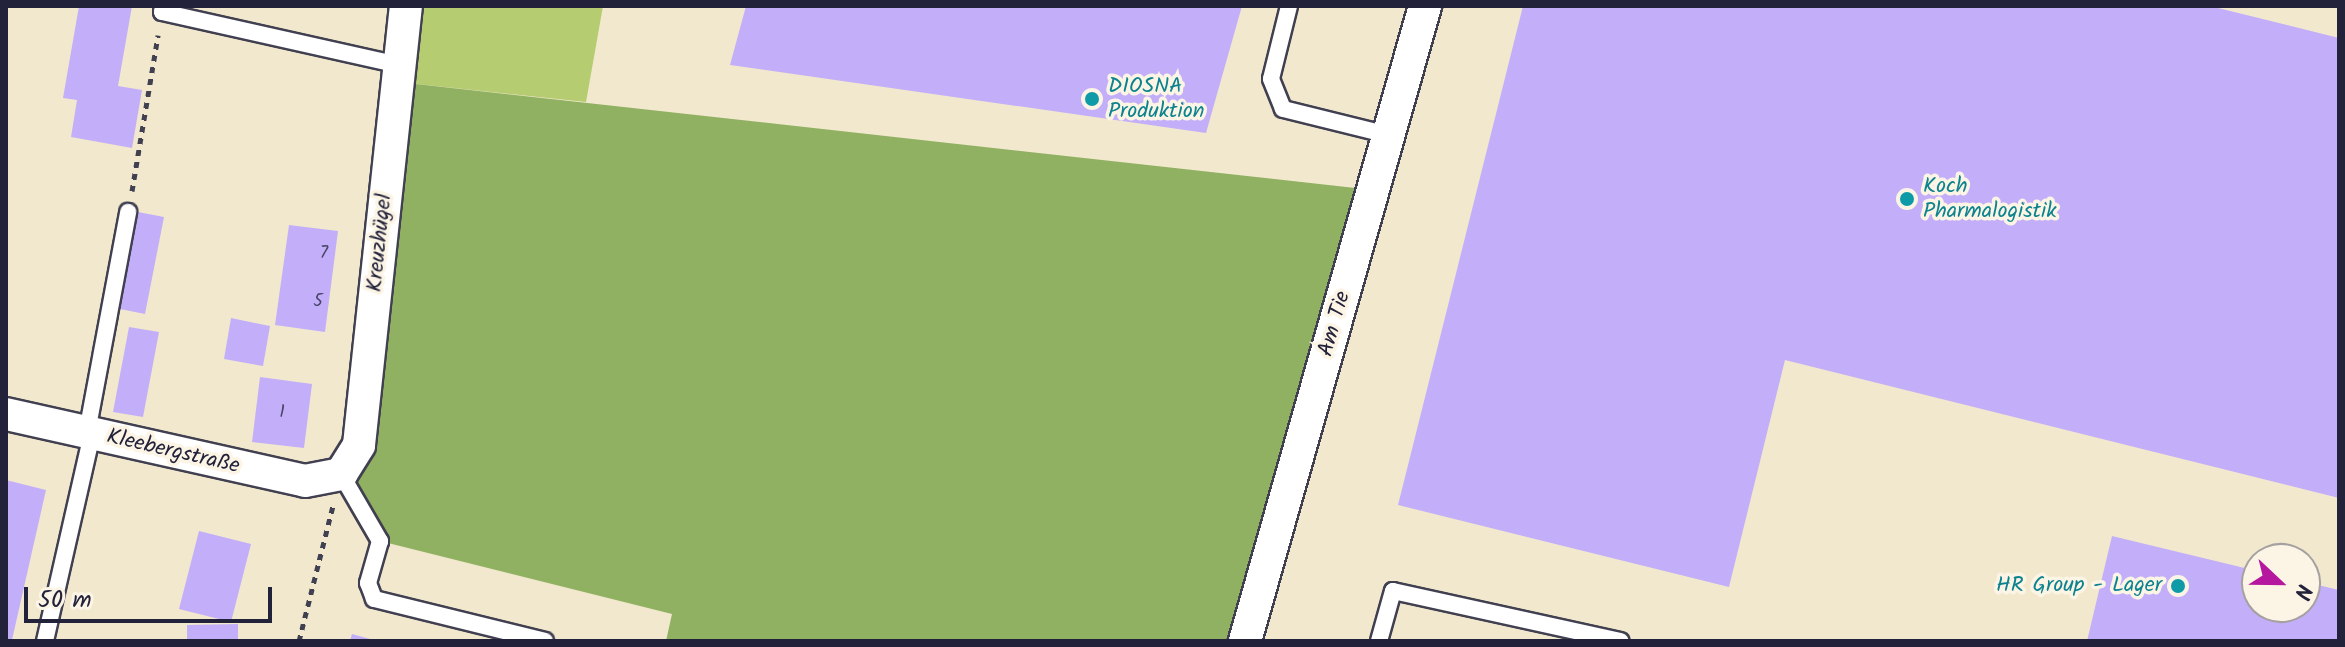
<!DOCTYPE html>
<meta charset="utf-8">
<style>
body{margin:0}
#map{position:relative;width:2345px;height:647px;overflow:hidden;background:#f2e8cd;font-family:Kalam,sans-serif}
div>[style]{position:absolute}
.green>*{inset:0;background:#b5cc70}
.forest>*{inset:0;background:#90b062}
.building>*{inset:0;background:#c3aff9}
.path>*{height:5px;margin-top:-2.5px;transform-origin:0;background:repeating-linear-gradient(90deg,#414051 0 6px,transparent 0 12px)}
.roads{filter:drop-shadow(2px 0 #414051) drop-shadow(-2px 0 #414051) drop-shadow(0 2px #414051) drop-shadow(0 -2px #414051)}
.lane>*{height:16px;margin:-8px;padding:0 8px;transform-origin:8px;border-radius:8px;background:#fff}
.street>*{height:32px;margin:-16px;padding:0 16px;transform-origin:16px;border-radius:16px;background:#fff}
.dots>*{width:22px;height:22px;translate:-50% -50%;box-sizing:border-box;border:4px solid #fcf5e5;border-radius:50%}
span{translate:-50% -50%;white-space:nowrap;text-align:center;line-height:1.15;-webkit-text-stroke:7px #fcf5e5;paint-order:stroke}
.number-label{font-size:18px;color:#4a456a}
.number-label span{-webkit-text-stroke-width:0}
.culture-label{font-size:22px;color:#0d838f}
.left{translate:0 -50%;text-align:left}
.right{translate:-100% -50%;text-align:right}
.street-label{font-size:22px;color:#22223b}
.frame{position:absolute;inset:0;border:8px solid #22223b;pointer-events:none}
.north{position:absolute;left:2241px;top:543px;width:80px;height:80px;box-sizing:border-box;background:#fcf5e5;border:2px solid #a5a1a1;border-radius:50%;rotate:112deg;font-size:22px;font-weight:700;line-height:32px;text-align:center;color:#22223b}
.north::after{content:'';display:block;margin:auto;width:28px;height:36px;background:#b5179e;clip-path:polygon(50% 0,100% 100%,50% 72%,0 100%)}
.scale{position:absolute;left:24px;top:587px;width:248px;height:36px;box-sizing:border-box;border:4px solid #22223b;border-top:0;padding-left:10px;font-size:24px;line-height:28px;white-space:nowrap;color:#22223b;-webkit-text-stroke:6px #fcf5e5;paint-order:stroke}
</style>
<div id="map">
<div class="green">
<i style="clip-path:polygon(406px 6px,603px 6px,586px 102px,398px 82px)"></i>
</div>
<div class="forest">
<i style="clip-path:polygon(398px 82px,1373px 190px,1247px 641px,666px 641px,672px 614px,380px 541px,341px 474px)"></i>
</div>
<div class="building">
<i style="clip-path:polygon(79px 6px,132px 6px,118px 86px,142px 90px,132px 148px,71px 137px,77px 100px,63px 98px)"></i>
<i style="clip-path:polygon(746px 6px,1242px 6px,1206px 133px,730px 65px)"></i>
<i style="clip-path:polygon(1523px 6px,2210px 6px,2339px 38px,2339px 498px,1785px 360px,1729px 587px,1398px 505px)"></i>
<i style="clip-path:polygon(138px 212px,164px 217px,145px 314px,120px 309px)"></i>
<i style="clip-path:polygon(289px 225px,338px 231px,325px 332px,275px 325px)"></i>
<i style="clip-path:polygon(231px 318px,270px 326px,263px 366px,224px 359px)"></i>
<i style="clip-path:polygon(129px 327px,159px 332px,143px 417px,113px 412px)"></i>
<i style="clip-path:polygon(260px 377px,312px 384px,304px 448px,252px 442px)"></i>
<i style="clip-path:polygon(6px 480px,46px 490px,12px 640px,6px 639px)"></i>
<i style="clip-path:polygon(199px 531px,251px 544px,231px 622px,179px 609px)"></i>
<i style="clip-path:polygon(2112px 536px,2257px 571px,2257px 607px,2305px 607px,2305px 582px,2339px 590px,2339px 641px,2087px 641px)"></i>
<i style="clip-path:polygon(238px 624px,238px 641px,187px 641px,187px 625px)"></i>
<i style="clip-path:polygon(352px 634px,374px 640px,374px 641px,350px 641px)"></i>
</div>
<div class="path">
<i style="left:132px;top:191px;width:158px;rotate:-80.5deg"></i>
<i style="left:299px;top:641px;width:139px;rotate:-75.9deg"></i>
</div>
<div class="roads">
<div class="lane">
<i style="left:163px;top:6px;width:6px;rotate:99deg"></i>
<i style="left:162px;top:12px;width:244px;rotate:12.6deg"></i>
<i style="left:1289px;top:6px;width:75px;rotate:103.9deg"></i>
<i style="left:1271px;top:79px;width:32px;rotate:68deg"></i>
<i style="left:1283px;top:109px;width:109px;rotate:13.8deg"></i>
<i style="left:87px;top:432px;width:224px;rotate:-79.4deg"></i>
<i style="left:341px;top:474px;width:78px;rotate:59.8deg"></i>
<i style="left:380px;top:541px;width:44px;rotate:105.9deg"></i>
<i style="left:368px;top:583px;width:17px;rotate:69deg"></i>
<i style="left:374px;top:599px;width:176px;rotate:13.8deg"></i>
<i style="left:45px;top:641px;width:212px;rotate:-77.2deg"></i>
<i style="left:1379px;top:641px;width:52px;rotate:-74.4deg"></i>
<i style="left:1393px;top:591px;width:233px;rotate:12.4deg"></i>
</div>
<div class="street">
<i style="left:6px;top:414px;width:306px;rotate:12.6deg"></i>
<i style="left:305px;top:481px;width:37px;rotate:-11deg"></i>
<i style="left:341px;top:474px;width:34px;rotate:-58deg"></i>
<i style="left:359px;top:445px;width:442px;rotate:-83.9deg"></i>
<i style="left:1245px;top:641px;width:660px;rotate:-74.17deg"></i>
</div>
</div>
<div class="dots">
<i style="left:1092px;top:99px;background:#0f9aa8"></i>
<i style="left:1907px;top:199px;background:#0f9aa8"></i>
<i style="left:2178px;top:586px;background:#0f9aa8"></i>
</div>
<div class="number-label">
<span style="left:324px;top:254px">7</span>
<span style="left:318px;top:302px">5</span>
<span style="left:282px;top:413px">1</span>
</div>
<div class="culture-label">
<span class="left" style="left:1108px;top:99px">DIOSNA<br>Produktion</span>
<span class="left" style="left:1923px;top:199px">Koch<br>Pharmalogistik</span>
<span class="right" style="left:2162px;top:586px">HR Group - Lager</span>
</div>
<div class="street-label">
<span style="left:380px;top:243px;rotate:-84deg">Kreuzhügel</span>
<span style="left:1335px;top:324px;rotate:-74deg">Am Tie</span>
<span style="left:173px;top:452px;rotate:13deg">Kleebergstraße</span>
</div>
<div class="frame"></div>
<div class="north">N</div>
<div class="scale">50 m</div>
</div>
